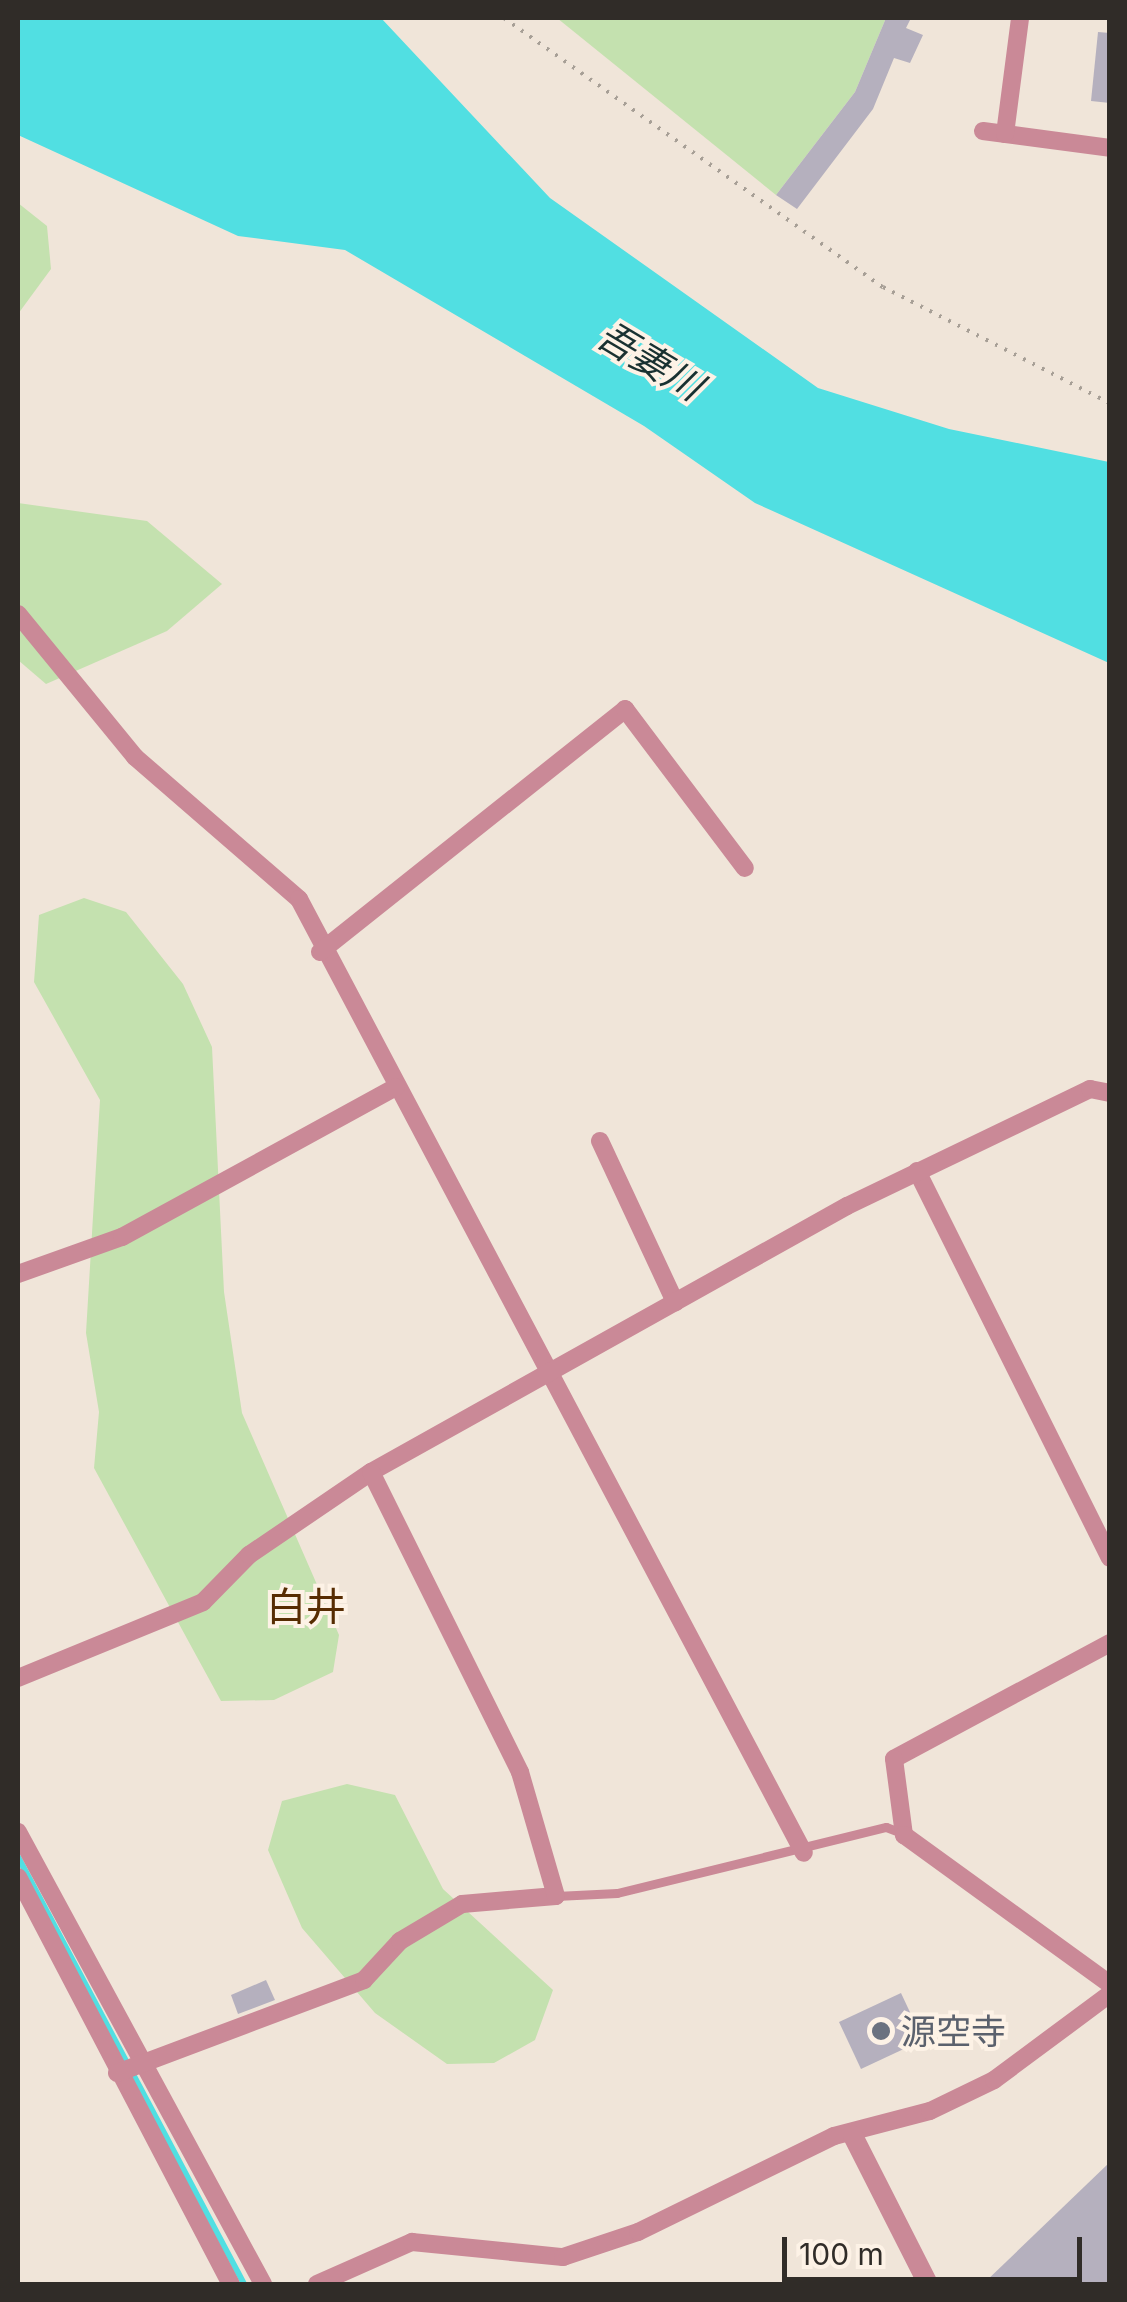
<!DOCTYPE html>
<meta charset="utf-8">
<style>
body{margin:0}
#map{position:relative;width:1127px;height:2302px;overflow:hidden;background:#f0e5d9;font-family:Inter,"Noto Sans JP",sans-serif}
div>[style]{position:absolute}
.green>*{inset:0;background:#c4e1af}
.water>*{inset:0;background:#51dfe2}
.stream>*{height:6px;margin:-3px;padding:0 3px;transform-origin:3px;border-radius:3px;background:#51dfe2}
.building>*{inset:0;background:#b5b0be}
.path>*{height:4px;margin-top:-2px;transform-origin:0;background:repeating-linear-gradient(90deg,#a79f96 0 2.5px,transparent 0 10.5px)}
.service>*{height:9px;margin:-4.5px;padding:0 4.5px;transform-origin:4.5px;border-radius:4.5px;background:#ca8997}
.minor>*{height:18px;margin:-9px;padding:0 9px;transform-origin:9px;border-radius:9px;background:#ca8997}
.tertiary>*{height:20px;margin:-10px;padding:0 10px;transform-origin:10px;border-radius:10px;background:#ca8997}
.dots>*{width:28px;height:28px;translate:-50% -50%;box-sizing:border-box;border:5px solid #fdf2e6;border-radius:50%}
span{translate:-50% -50%;white-space:nowrap;text-align:center;line-height:1.15;-webkit-text-stroke:8px #fdf2e6;paint-order:stroke}
.worship-label{font-size:35px;color:#5b616d}
.left{translate:0 -50%;text-align:left}
.water-label{font-size:38px;color:#193131;font-style:italic}
.quarter-label{font-size:40px;color:#572c02}
.frame{position:absolute;inset:0;border:20px solid #302c28;pointer-events:none}
.scale{position:absolute;left:782px;top:2237px;width:300px;height:45px;box-sizing:border-box;border:5px solid #302c28;border-top:0;padding-left:12px;font-size:30px;line-height:35px;white-space:nowrap;color:#302c28;-webkit-text-stroke:8px #fdf2e6;paint-order:stroke}
</style>
<div id="map">
<div class="green">
<i style="clip-path:polygon(557px 18px,886px 18px,855px 92px,776px 195px)"></i>
<i style="clip-path:polygon(18px 203px,47px 226px,51px 269px,18px 314px)"></i>
<i style="clip-path:polygon(18px 503px,147px 521px,222px 584px,167px 631px,46px 684px,18px 660px)"></i>
<i style="clip-path:polygon(84px 898px,126px 912px,183px 984px,212px 1047px,224px 1292px,242px 1413px,339px 1635px,333px 1672px,274px 1700px,221px 1701px,94px 1468px,99px 1412px,86px 1333px,100px 1100px,34px 982px,39px 915px)"></i>
<i style="clip-path:polygon(347px 1784px,395px 1795px,443px 1889px,553px 1990px,535px 2040px,494px 2063px,447px 2064px,375px 2013px,302px 1928px,268px 1850px,282px 1801px)"></i>
</div>
<div class="water">
<i style="clip-path:polygon(18px 18px,381px 18px,550px 198px,818px 388px,949px 429px,1109px 462px,1109px 663px,755px 503px,644px 426px,345px 250px,238px 236px,18px 135px)"></i>
</div>
<div class="stream">
<i style="left:18px;top:1857px;width:483px;rotate:62.1deg"></i>
</div>
<div class="building">
<i style="clip-path:polygon(886px 18px,911px 18px,906px 28px,923px 35px,910px 63px,894px 58px,873px 109px,797px 209px,776px 195px,855px 92px)"></i>
<i style="clip-path:polygon(1098px 32px,1110px 33px,1110px 103px,1091px 101px)"></i>
<i style="clip-path:polygon(266px 1980px,275px 2000px,238px 2014px,231px 1995px)"></i>
<i style="clip-path:polygon(901px 1993px,923px 2040px,861px 2069px,839px 2022px)"></i>
<i style="clip-path:polygon(1110px 2162px,1110px 2284px,983px 2284px)"></i>
</div>
<div class="path">
<i style="left:504px;top:18px;width:465px;rotate:35.4deg"></i>
<i style="left:883px;top:287px;width:255px;rotate:27.1deg"></i>
</div>
<div class="service">
<i style="left:556px;top:1896px;width:61px;rotate:-2.8deg"></i>
<i style="left:617px;top:1893px;width:277px;rotate:-13.8deg"></i>
<i style="left:886px;top:1827px;width:19px;rotate:21deg"></i>
</div>
<div class="minor">
<i style="left:983px;top:131px;width:128px;rotate:7.6deg"></i>
<i style="left:1005px;top:134px;width:117px;rotate:-82.6deg"></i>
<i style="left:18px;top:614px;width:185px;rotate:50.7deg"></i>
<i style="left:135px;top:757px;width:217px;rotate:40.9deg"></i>
<i style="left:299px;top:899px;width:1079px;rotate:62.11deg"></i>
<i style="left:320px;top:952px;width:390px;rotate:-38.5deg"></i>
<i style="left:625px;top:709px;width:199px;rotate:53deg"></i>
<i style="left:600px;top:1141px;width:178px;rotate:65deg"></i>
<i style="left:917px;top:1171px;width:432px;rotate:63.5deg"></i>
<i style="left:18px;top:1274px;width:110px;rotate:-19.6deg"></i>
<i style="left:122px;top:1237px;width:312px;rotate:-28.7deg"></i>
<i style="left:1110px;top:1643px;width:245px;rotate:151.8deg"></i>
<i style="left:894px;top:1759px;width:77px;rotate:82.5deg"></i>
<i style="left:904px;top:1835px;width:254px;rotate:35.9deg"></i>
<i style="left:18px;top:1678px;width:200px;rotate:-22.3deg"></i>
<i style="left:203px;top:1602px;width:66px;rotate:-45.6deg"></i>
<i style="left:249px;top:1555px;width:148px;rotate:-34.2deg"></i>
<i style="left:371px;top:1472px;width:545px;rotate:-29.2deg"></i>
<i style="left:847px;top:1206px;width:270px;rotate:-25.7deg"></i>
<i style="left:1090px;top:1089px;width:20px;rotate:11deg"></i>
<i style="left:18px;top:1832px;width:514px;rotate:61.54deg"></i>
<i style="left:18px;top:1877px;width:459px;rotate:62.4deg"></i>
<i style="left:117px;top:2073px;width:264px;rotate:-20.6deg"></i>
<i style="left:364px;top:1980px;width:53px;rotate:-47.3deg"></i>
<i style="left:400px;top:1941px;width:72px;rotate:-30.8deg"></i>
<i style="left:462px;top:1904px;width:94px;rotate:-4.9deg"></i>
<i style="left:556px;top:1896px;width:129px;rotate:-106.2deg"></i>
<i style="left:520px;top:1772px;width:335px;rotate:-116.4deg"></i>
<i style="left:317px;top:2284px;width:104px;rotate:-23.9deg"></i>
<i style="left:412px;top:2242px;width:152px;rotate:5.7deg"></i>
<i style="left:563px;top:2257px;width:79px;rotate:-18.4deg"></i>
<i style="left:638px;top:2232px;width:218px;rotate:-26.1deg"></i>
<i style="left:834px;top:2136px;width:99px;rotate:-14.6deg"></i>
<i style="left:930px;top:2111px;width:71px;rotate:-25.8deg"></i>
<i style="left:994px;top:2080px;width:144px;rotate:-36.6deg"></i>
</div>
<div class="tertiary">
<i style="left:853px;top:2136px;width:166px;rotate:63.1deg"></i>
</div>
<div class="dots">
<i style="left:881px;top:2031px;background:#6b7280"></i>
</div>
<div class="worship-label">
<span class="left" style="left:901px;top:2031px">源空寺</span>
</div>
<div class="water-label">
<span style="left:650px;top:361px;rotate:31deg">吾妻川</span>
</div>
<div class="quarter-label">
<span style="left:306px;top:1607px">白井</span>
</div>
<div class="frame"></div>
<div class="scale">100 m</div>
</div>
